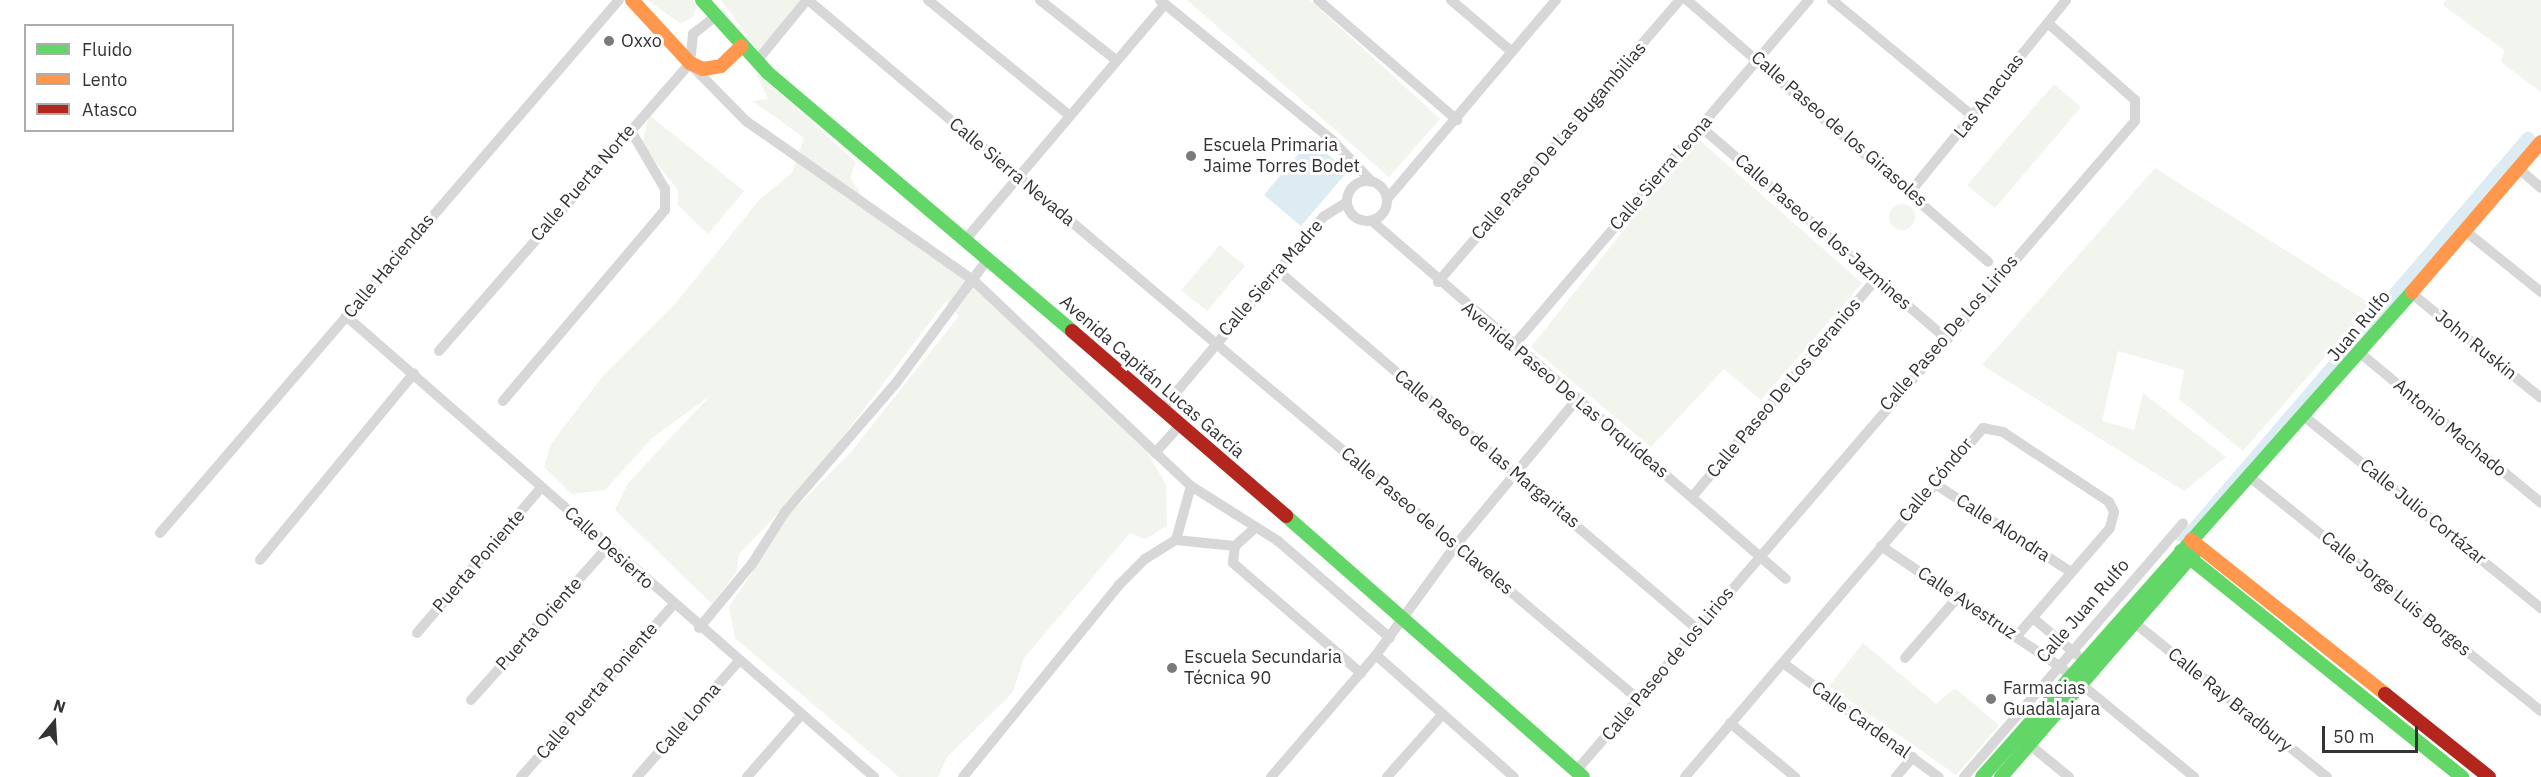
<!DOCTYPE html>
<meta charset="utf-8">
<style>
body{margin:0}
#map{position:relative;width:2541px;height:777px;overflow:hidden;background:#fff;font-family:"IBM Plex Sans",sans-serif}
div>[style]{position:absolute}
.green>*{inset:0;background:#f1f5ed}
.round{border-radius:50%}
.water>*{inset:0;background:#ddebf3}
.canal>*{height:14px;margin:-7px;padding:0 7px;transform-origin:7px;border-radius:7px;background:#ddebf3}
.street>*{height:10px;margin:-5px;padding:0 5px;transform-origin:5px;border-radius:5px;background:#d7d7d7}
.street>.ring{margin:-5px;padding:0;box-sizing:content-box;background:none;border:10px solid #d7d7d7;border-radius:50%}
.fast>*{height:14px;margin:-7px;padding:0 7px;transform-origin:7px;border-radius:7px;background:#63d668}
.slow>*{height:14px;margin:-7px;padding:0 7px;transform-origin:7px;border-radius:7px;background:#ff974d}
.jam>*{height:14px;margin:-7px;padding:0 7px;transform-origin:7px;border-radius:7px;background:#b3261e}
.dots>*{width:16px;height:16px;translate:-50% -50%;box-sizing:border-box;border:3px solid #fff;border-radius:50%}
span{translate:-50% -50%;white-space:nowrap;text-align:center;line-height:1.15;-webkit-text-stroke:6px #fff;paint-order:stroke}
.poi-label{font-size:18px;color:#333}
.left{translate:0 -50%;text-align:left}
.street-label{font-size:18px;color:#333}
.legend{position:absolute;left:24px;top:24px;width:210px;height:108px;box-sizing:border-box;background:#fff;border:2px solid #adadad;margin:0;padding:8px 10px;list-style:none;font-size:18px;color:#333}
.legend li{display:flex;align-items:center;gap:12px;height:30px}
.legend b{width:30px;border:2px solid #adadad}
.north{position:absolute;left:24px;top:693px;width:60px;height:60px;-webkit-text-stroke:4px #fff;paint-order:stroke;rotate:18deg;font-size:16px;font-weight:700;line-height:24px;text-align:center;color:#333}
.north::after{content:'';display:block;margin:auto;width:21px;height:27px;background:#333;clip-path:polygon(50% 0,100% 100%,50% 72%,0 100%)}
.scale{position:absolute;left:2322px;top:726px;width:96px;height:27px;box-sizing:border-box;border:3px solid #333;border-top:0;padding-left:8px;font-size:18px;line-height:21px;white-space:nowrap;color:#333;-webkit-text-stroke:4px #fff;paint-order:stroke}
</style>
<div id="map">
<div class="green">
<i style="clip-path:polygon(647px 0,694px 0,697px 6px,693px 17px,681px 24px)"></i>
<i style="clip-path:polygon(721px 0,803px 0,759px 52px)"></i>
<i style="clip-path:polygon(1187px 0,1310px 0,1440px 119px,1389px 177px)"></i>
<i style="clip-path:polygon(2446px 0,2541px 0,2541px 92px,2501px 62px,2504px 50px,2443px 5px)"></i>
<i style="clip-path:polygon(755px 71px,856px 162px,850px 178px,878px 219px,983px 293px,1029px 335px,1145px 448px,1166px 485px,1167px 526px,1145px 539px,1130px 533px,1024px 658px,1013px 692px,947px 757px,938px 777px,899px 777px,735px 638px,729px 607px,752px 573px,754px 550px,851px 452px,959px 316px,946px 301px,809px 481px,739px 554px,737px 571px,712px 604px,615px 510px,628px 483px,711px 395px,652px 438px,605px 490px,572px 494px,544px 467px,551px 444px,602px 377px,675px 304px,760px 199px,792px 173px,804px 138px,753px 101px,768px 99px)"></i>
<i style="clip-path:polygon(2054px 84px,2081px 107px,1995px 208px,1967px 185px)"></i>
<i style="clip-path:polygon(649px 115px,744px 191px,708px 234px,678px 205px,678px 190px,642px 145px)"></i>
<i style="clip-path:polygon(1697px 138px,1862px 283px,1761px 400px,1724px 369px,1651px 447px,1531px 347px)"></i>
<i style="clip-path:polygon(2155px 168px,2371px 304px,2243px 451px,2179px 399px,2184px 370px,2118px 351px,2102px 421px,2134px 430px,2143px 393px,2226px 457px,2184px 491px,1982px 365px)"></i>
<i class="round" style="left:1889px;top:204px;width:26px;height:26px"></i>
<i style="clip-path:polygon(1220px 245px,1245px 266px,1207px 311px,1181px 290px)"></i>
<i style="clip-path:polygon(1863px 643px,1936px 704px,1955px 688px,1999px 725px,1956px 775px,1829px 686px)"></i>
</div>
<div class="water">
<i style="clip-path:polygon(1310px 140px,1348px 171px,1301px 226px,1264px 195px)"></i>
</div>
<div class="canal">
<i style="left:2182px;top:535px;width:12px;rotate:-20deg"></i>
<i style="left:2193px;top:531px;width:516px;rotate:-49.48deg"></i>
</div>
<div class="street">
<i style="left:808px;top:0;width:1085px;rotate:40.1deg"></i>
<i style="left:928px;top:0;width:182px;rotate:39.2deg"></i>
<i style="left:1040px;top:0;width:97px;rotate:38.3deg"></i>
<i style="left:1160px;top:0;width:222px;rotate:39.1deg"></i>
<i style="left:1332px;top:140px;width:57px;rotate:46.4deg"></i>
<i style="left:1318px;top:0;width:184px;rotate:40.8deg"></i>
<i style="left:1451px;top:0;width:80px;rotate:40.4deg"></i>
<i style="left:1687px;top:0;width:399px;rotate:41deg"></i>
<i style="left:1832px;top:0;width:184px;rotate:39.5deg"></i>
<i style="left:756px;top:62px;width:80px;rotate:-50.6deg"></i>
<i style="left:692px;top:66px;width:77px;rotate:45.5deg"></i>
<i style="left:746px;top:121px;width:276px;rotate:35deg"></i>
<i style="left:972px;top:279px;width:301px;rotate:43.4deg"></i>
<i style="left:1191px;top:486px;width:103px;rotate:32.3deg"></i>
<i style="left:1278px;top:541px;width:148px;rotate:40.9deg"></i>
<i style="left:1701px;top:127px;width:321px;rotate:40.8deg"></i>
<i style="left:2518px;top:168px;width:30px;rotate:41deg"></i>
<i class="ring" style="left:1347px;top:181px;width:30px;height:30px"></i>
<i style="left:1911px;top:191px;width:246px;rotate:-50.9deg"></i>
<i style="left:1388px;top:198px;width:260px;rotate:-49.7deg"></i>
<i style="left:1372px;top:221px;width:547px;rotate:40.85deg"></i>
<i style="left:2464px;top:230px;width:99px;rotate:38.8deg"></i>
<i style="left:965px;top:240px;width:309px;rotate:-49.7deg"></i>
<i style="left:1277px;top:270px;width:553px;rotate:40.52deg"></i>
<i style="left:1438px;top:282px;width:372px;rotate:-49.4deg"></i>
<i style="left:2411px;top:293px;width:167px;rotate:38.9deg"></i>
<i style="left:346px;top:316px;width:701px;rotate:41.12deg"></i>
<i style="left:1514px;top:345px;width:454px;rotate:-49.5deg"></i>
<i style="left:439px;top:351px;width:382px;rotate:-48.9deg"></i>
<i style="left:690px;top:63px;width:29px;rotate:-84deg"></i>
<i style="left:693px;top:34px;width:29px;rotate:-38deg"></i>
<i style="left:2360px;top:353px;width:235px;rotate:39.6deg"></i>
<i style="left:503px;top:401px;width:250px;rotate:-49.7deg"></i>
<i style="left:665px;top:210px;width:21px;rotate:-90deg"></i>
<i style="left:665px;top:189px;width:69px;rotate:-120.3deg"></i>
<i style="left:1163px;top:408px;width:249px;rotate:-50deg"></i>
<i style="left:1323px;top:217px;width:28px;rotate:-32deg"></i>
<i style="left:2305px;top:417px;width:304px;rotate:39deg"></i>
<i style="left:1155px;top:453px;width:39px;rotate:-48deg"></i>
<i style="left:2251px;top:478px;width:372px;rotate:38.8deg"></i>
<i style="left:1935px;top:484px;width:162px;rotate:32.9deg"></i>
<i style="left:1692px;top:497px;width:287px;rotate:-49.8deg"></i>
<i style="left:1256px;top:527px;width:28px;rotate:138deg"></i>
<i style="left:1235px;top:546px;width:17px;rotate:97deg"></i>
<i style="left:1233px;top:563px;width:169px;rotate:40.7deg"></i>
<i style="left:160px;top:533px;width:703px;rotate:-49.27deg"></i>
<i style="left:1176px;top:540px;width:59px;rotate:5.8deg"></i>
<i style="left:1881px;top:546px;width:215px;rotate:34deg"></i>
<i style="left:2059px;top:666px;width:175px;rotate:39.4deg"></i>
<i style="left:260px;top:560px;width:242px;rotate:-50.5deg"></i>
<i style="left:2033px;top:618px;width:57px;rotate:40.1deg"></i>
<i style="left:2131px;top:620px;width:251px;rotate:38.7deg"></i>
<i style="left:699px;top:628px;width:83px;rotate:-50.4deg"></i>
<i style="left:752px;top:564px;width:62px;rotate:-57.6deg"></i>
<i style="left:785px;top:512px;width:170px;rotate:-49.3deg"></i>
<i style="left:896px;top:383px;width:153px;rotate:-53.5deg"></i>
<i style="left:417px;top:633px;width:191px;rotate:-49.5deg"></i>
<i style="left:1376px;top:655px;width:184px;rotate:41.5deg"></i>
<i style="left:1905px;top:658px;width:81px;rotate:-49deg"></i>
<i style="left:1783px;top:663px;width:193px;rotate:36.2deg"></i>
<i style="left:471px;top:700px;width:204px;rotate:-48.2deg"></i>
<i style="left:1730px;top:723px;width:85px;rotate:39.7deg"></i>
<i style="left:2025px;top:741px;width:57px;rotate:39.3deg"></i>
<i style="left:1576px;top:771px;width:857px;rotate:-49.3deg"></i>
<i style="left:2135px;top:121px;width:21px;rotate:-90deg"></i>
<i style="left:2135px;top:100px;width:116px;rotate:-138.5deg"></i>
<i style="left:521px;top:777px;width:230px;rotate:-48.5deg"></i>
<i style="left:637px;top:777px;width:154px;rotate:-48.7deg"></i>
<i style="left:747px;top:777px;width:82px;rotate:-48.9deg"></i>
<i style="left:963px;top:777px;width:247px;rotate:-50.9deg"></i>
<i style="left:1119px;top:585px;width:37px;rotate:-45deg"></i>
<i style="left:1145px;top:559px;width:36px;rotate:-32deg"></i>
<i style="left:1176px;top:540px;width:56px;rotate:-74.5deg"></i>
<i style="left:1271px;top:777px;width:161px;rotate:-49.3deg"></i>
<i style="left:1376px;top:655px;width:136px;rotate:-54deg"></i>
<i style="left:1456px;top:545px;width:190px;rotate:-50.3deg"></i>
<i style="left:1387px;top:777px;width:84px;rotate:-48.4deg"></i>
<i style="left:1685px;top:777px;width:459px;rotate:-49.5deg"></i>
<i style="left:1983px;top:428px;width:20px;rotate:11deg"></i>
<i style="left:2003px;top:432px;width:127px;rotate:33.4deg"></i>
<i style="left:2109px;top:502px;width:11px;rotate:63deg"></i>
<i style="left:2114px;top:512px;width:16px;rotate:104deg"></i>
<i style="left:2110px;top:528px;width:144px;rotate:130.8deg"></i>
<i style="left:1896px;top:777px;width:26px;rotate:-50deg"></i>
<i style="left:1964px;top:777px;width:335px;rotate:-49.2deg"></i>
</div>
<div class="fast">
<i style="left:702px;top:0;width:98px;rotate:47.9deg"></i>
<i style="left:768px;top:73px;width:399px;rotate:40.3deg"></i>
<i style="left:1286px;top:516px;width:395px;rotate:41.3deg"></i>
<i style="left:2181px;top:551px;width:361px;rotate:38.8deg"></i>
<i style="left:1982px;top:777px;width:648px;rotate:-48.44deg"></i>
<i style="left:2001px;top:777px;width:297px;rotate:-49.2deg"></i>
</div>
<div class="slow">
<i style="left:632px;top:0;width:86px;rotate:47.4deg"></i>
<i style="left:690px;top:63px;width:14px;rotate:25deg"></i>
<i style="left:703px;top:69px;width:18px;rotate:-9deg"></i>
<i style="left:721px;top:66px;width:28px;rotate:-44deg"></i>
<i style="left:2412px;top:292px;width:198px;rotate:-49.3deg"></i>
<i style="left:2191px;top:540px;width:248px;rotate:38.4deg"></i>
</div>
<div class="jam">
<i style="left:1072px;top:331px;width:283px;rotate:40.8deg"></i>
<i style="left:2385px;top:694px;width:133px;rotate:38.6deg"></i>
</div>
<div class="dots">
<i style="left:609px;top:41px;background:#7a7a7a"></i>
<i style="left:1191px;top:156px;background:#7a7a7a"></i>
<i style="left:1172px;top:668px;background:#7a7a7a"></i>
<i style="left:1991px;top:699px;background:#7a7a7a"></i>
</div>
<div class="poi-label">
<span class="left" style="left:621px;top:41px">Oxxo</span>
<span class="left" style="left:1203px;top:156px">Escuela Primaria<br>Jaime Torres Bodet</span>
<span class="left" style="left:1184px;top:668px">Escuela Secundaria<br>Técnica 90</span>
<span class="left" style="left:2003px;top:699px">Farmacias<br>Guadalajara</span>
</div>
<div class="street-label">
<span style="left:1989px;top:96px;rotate:-52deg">Las Anacuas</span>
<span style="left:1839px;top:129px;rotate:41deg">Calle Paseo de los Girasoles</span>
<span style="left:1559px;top:141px;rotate:-49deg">Calle Paseo De Las Bugambilias</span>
<span style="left:1012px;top:172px;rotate:40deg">Calle Sierra Nevada</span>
<span style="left:1661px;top:173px;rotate:-49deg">Calle Sierra Leona</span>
<span style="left:583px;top:183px;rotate:-49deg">Calle Puerta Norte</span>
<span style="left:1823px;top:232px;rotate:41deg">Calle Paseo de los Jazmines</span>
<span style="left:389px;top:266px;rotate:-50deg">Calle Haciendas</span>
<span style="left:1271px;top:278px;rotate:-49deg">Calle Sierra Madre</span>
<span style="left:2359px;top:326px;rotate:-50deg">Juan Rulfo</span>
<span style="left:1949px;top:333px;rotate:-49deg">Calle Paseo De Los Lirios</span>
<span style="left:2476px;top:345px;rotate:39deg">John Ruskin</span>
<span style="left:1152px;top:377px;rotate:41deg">Avenida Capitán Lucas García</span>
<span style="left:1784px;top:388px;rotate:-50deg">Calle Paseo De Los Geranios</span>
<span style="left:1565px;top:390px;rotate:40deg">Avenida Paseo De Las Orquídeas</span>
<span style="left:2450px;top:428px;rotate:40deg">Antonio Machado</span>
<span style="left:1487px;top:449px;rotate:40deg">Calle Paseo de las Margaritas</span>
<span style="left:1936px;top:480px;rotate:-50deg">Calle Cóndor</span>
<span style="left:2423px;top:512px;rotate:39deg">Calle Julio Cortázar</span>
<span style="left:1427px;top:521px;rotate:40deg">Calle Paseo de los Claveles</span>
<span style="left:2003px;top:528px;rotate:33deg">Calle Alondra</span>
<span style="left:609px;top:548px;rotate:42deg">Calle Desierto</span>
<span style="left:479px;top:561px;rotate:-49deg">Puerta Poniente</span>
<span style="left:2396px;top:594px;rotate:39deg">Calle Jorge Luis Borges</span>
<span style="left:1967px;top:603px;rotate:34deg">Calle Avestruz</span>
<span style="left:2083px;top:611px;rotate:-49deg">Calle Juan Rulfo</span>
<span style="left:539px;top:624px;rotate:-48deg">Puerta Oriente</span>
<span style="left:1668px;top:664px;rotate:-50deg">Calle Paseo de los Lirios</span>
<span style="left:597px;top:691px;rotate:-49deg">Calle Puerta Poniente</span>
<span style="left:2230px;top:700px;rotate:39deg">Calle Ray Bradbury</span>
<span style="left:688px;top:719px;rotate:-49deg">Calle Loma</span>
<span style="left:1861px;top:720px;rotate:36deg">Calle Cardenal</span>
</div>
<ul class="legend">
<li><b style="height:8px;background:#63d668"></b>Fluido</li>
<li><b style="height:8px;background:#ff974d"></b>Lento</li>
<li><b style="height:8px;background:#b3261e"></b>Atasco</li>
</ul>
<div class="north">N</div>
<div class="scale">50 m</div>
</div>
